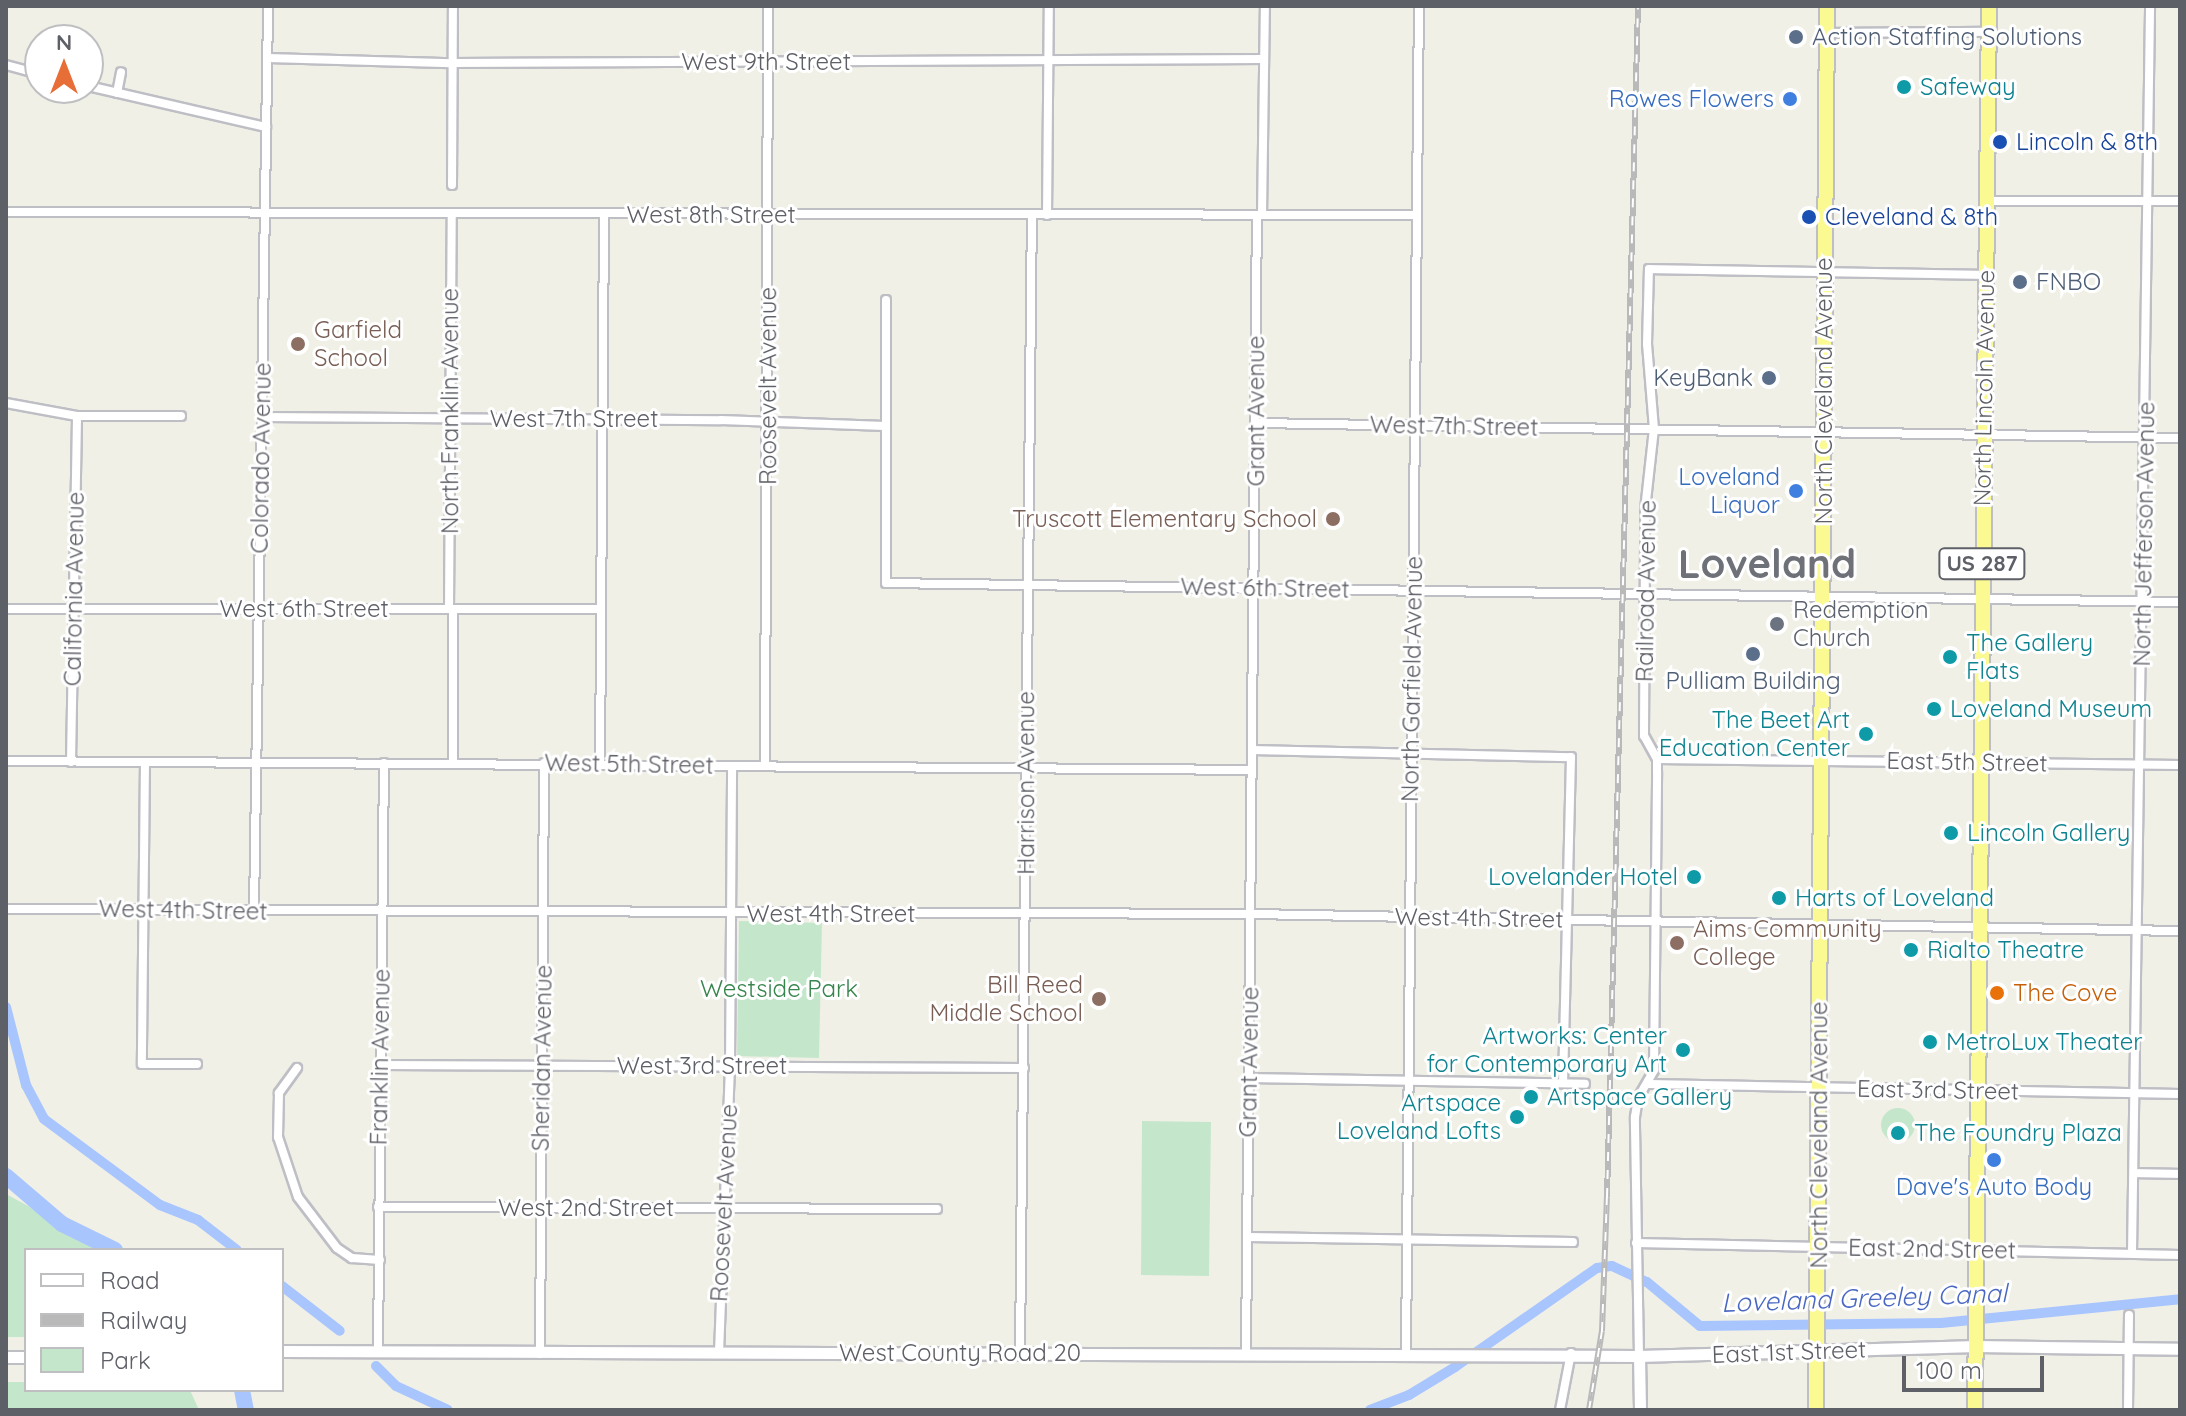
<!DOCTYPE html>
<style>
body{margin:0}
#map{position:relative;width:2186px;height:1416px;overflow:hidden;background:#f0f0e7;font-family:Quicksand,sans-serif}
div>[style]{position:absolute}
.green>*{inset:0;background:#c4e7cc}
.round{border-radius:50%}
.canal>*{height:10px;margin:-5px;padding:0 5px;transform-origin:5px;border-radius:5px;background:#a9c5fe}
.river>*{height:16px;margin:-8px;padding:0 8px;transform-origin:8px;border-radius:8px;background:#a9c5fe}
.roads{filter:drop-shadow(2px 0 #bebec5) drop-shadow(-2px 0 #bebec5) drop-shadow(0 2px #bebec5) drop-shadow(0 -2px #bebec5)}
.street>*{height:8px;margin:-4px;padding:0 4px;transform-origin:4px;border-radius:4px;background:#fff}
.secondary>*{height:11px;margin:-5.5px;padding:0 5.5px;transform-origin:5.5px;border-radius:5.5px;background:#fff}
.highway>*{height:14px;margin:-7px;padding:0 7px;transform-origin:7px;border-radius:7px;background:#fbf992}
.rail>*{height:6px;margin-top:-3px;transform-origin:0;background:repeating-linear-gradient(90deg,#fff 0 9px,#b9b9ba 0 18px);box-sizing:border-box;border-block:2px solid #b9b9ba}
.dots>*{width:22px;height:22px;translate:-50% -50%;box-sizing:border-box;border:4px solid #fff;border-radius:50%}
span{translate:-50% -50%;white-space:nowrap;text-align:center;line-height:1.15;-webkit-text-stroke:6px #fff;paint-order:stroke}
.shield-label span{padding:2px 6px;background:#fff;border:2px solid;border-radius:6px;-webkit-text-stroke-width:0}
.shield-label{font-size:22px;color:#5e6067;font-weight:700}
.service-label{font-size:24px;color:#4e5e75}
.left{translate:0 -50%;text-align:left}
.right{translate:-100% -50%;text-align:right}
.street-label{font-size:24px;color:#5e6067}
.culture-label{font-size:24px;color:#0d838f}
.shop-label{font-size:24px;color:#366cbe}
.transit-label{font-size:24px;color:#164399}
.education-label{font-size:24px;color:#785e54}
.worship-label{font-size:24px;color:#5b616d}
.park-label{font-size:24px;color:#37854d}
.food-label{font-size:24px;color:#c56008}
.water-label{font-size:26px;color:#4a68c2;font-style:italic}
.town-label{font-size:40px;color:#6f7178;font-weight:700}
.frame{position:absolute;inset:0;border:8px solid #5e6067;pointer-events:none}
.legend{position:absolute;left:24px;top:1248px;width:260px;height:144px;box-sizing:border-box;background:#fff;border:2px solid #bfbfc2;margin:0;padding:10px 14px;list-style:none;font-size:24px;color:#5e6067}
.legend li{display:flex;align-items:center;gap:16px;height:40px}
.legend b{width:40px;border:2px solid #bfbfc2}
.north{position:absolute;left:24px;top:24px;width:80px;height:80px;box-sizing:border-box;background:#fff;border:2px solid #bfbfc2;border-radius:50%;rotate:0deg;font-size:22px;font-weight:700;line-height:32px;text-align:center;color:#5e6067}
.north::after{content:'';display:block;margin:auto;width:28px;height:36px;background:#e76e36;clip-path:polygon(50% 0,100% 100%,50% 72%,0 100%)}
.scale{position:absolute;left:1902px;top:1356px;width:142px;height:36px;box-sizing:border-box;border:4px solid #5e6067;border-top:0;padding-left:10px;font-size:24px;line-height:28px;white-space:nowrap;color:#5e6067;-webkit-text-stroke:6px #fff;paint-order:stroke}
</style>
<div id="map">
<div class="green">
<i style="clip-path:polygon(739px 921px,822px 923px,819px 1058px,737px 1056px)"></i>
<i class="round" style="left:1881px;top:1108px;width:34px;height:34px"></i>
<i style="clip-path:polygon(1142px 1121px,1211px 1122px,1209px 1276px,1141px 1275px)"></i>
<i style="clip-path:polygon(6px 1194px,109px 1250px,26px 1250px,26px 1337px,6px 1337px)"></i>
<i style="clip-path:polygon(6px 1382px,26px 1382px,26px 1390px,190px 1390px,199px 1410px,6px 1410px)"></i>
</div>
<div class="canal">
<i style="left:6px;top:1007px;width:81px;rotate:75.6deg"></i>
<i style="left:26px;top:1085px;width:38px;rotate:62deg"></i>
<i style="left:44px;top:1119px;width:144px;rotate:36.6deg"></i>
<i style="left:160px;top:1205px;width:41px;rotate:21.5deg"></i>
<i style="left:198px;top:1220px;width:49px;rotate:37.6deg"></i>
<i style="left:282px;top:1286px;width:73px;rotate:37.8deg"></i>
<i style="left:376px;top:1366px;width:28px;rotate:45deg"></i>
<i style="left:396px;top:1386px;width:57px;rotate:24.8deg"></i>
<i style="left:1370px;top:1410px;width:42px;rotate:-21deg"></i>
<i style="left:1409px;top:1395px;width:54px;rotate:-31.3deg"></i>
<i style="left:1455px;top:1367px;width:173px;rotate:-34.9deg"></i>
<i style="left:1597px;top:1268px;width:15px;rotate:-8deg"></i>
<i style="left:1612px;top:1266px;width:38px;rotate:25deg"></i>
<i style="left:1647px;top:1282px;width:69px;rotate:39.7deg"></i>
<i style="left:1700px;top:1326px;width:241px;rotate:-0.7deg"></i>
<i style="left:1941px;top:1323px;width:240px;rotate:-5.7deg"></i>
</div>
<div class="river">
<i style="left:6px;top:1176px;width:74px;rotate:40.6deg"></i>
<i style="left:62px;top:1224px;width:59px;rotate:26.1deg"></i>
<i style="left:242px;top:1390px;width:20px;rotate:79deg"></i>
</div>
<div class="roads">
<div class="street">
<i style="left:1827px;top:33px;width:162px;rotate:-0.4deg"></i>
<i style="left:268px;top:58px;width:184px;rotate:1.6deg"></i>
<i style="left:452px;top:63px;width:812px;rotate:-0.28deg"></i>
<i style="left:6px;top:65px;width:35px;rotate:15deg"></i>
<i style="left:88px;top:86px;width:183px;rotate:13deg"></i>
<i style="left:117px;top:93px;width:21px;rotate:-79deg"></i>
<i style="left:452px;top:185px;width:179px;rotate:-89.7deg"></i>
<i style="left:1988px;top:201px;width:192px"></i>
<i style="left:6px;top:212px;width:1410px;rotate:0.12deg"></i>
<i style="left:1047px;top:215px;width:209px;rotate:-89.5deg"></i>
<i style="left:1262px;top:215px;width:209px;rotate:-89.2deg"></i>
<i style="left:886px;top:300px;width:283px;rotate:90deg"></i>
<i style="left:886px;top:583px;width:1294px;rotate:0.84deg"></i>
<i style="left:6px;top:403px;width:72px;rotate:10.4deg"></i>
<i style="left:77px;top:416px;width:104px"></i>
<i style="left:262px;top:417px;width:459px;rotate:0.4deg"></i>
<i style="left:721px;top:420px;width:164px;rotate:2.1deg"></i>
<i style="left:1255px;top:423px;width:925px;rotate:0.93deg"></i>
<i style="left:449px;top:608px;width:395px;rotate:-89.6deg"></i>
<i style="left:6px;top:609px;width:595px"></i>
<i style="left:453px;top:609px;width:154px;rotate:90deg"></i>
<i style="left:1252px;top:750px;width:319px;rotate:1.3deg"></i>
<i style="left:1571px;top:757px;width:325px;rotate:91.4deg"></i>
<i style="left:1657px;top:759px;width:523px;rotate:0.66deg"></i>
<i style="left:6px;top:761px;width:1245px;rotate:0.41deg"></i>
<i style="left:71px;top:762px;width:346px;rotate:-89deg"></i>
<i style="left:145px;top:762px;width:302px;rotate:90.6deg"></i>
<i style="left:142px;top:1064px;width:55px"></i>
<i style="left:600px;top:764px;width:550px;rotate:-89.58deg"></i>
<i style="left:765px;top:765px;width:759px;rotate:-89.77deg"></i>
<i style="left:6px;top:909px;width:1245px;rotate:0.23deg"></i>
<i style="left:1251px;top:914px;width:929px;rotate:1.05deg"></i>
<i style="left:254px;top:911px;width:905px;rotate:-89.11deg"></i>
<i style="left:381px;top:1065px;width:643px;rotate:0.27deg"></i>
<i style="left:297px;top:1068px;width:31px;rotate:126deg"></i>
<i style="left:279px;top:1093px;width:44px;rotate:91.3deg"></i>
<i style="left:278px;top:1137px;width:63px;rotate:71.6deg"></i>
<i style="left:298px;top:1197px;width:64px;rotate:52.6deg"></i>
<i style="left:337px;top:1248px;width:18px;rotate:34deg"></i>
<i style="left:352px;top:1258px;width:28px;rotate:4deg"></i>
<i style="left:1249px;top:1078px;width:336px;rotate:1deg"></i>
<i style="left:1649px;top:1084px;width:531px;rotate:1.08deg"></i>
<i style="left:2134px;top:1173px;width:46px;rotate:1.2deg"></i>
<i style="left:378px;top:1207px;width:559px;rotate:0.2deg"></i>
<i style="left:1248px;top:1237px;width:325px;rotate:0.9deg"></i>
<i style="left:1636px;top:1243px;width:544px;rotate:1.26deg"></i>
<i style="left:2132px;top:1253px;width:1247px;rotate:-89.17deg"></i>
<i style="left:378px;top:1351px;width:588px;rotate:-89.42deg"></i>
<i style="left:1020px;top:1352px;width:1137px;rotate:-89.4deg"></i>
<i style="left:719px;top:1353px;width:287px;rotate:-87.8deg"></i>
<i style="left:730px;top:1066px;width:300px;rotate:-89.6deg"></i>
<i style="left:1246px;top:1353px;width:1138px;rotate:-89.45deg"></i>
<i style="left:1406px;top:1353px;width:1347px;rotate:-89.45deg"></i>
<i style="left:540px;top:1354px;width:591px;rotate:-89.61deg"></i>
<i style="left:1639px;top:1356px;width:239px;rotate:-91deg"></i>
<i style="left:1635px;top:1117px;width:19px;rotate:-81deg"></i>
<i style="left:1638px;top:1098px;width:32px;rotate:-60deg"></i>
<i style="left:1654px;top:1070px;width:298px;rotate:-89.4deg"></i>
<i style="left:1657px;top:772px;width:13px;rotate:-90deg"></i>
<i style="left:1657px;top:759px;width:26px;rotate:-119deg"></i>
<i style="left:1644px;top:736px;width:226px;rotate:-89.7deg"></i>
<i style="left:1645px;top:510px;width:81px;rotate:-83.7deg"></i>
<i style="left:1654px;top:429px;width:85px;rotate:-94.7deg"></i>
<i style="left:1647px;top:344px;width:75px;rotate:-88.5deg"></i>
<i style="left:1649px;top:269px;width:337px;rotate:1deg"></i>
<i style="left:1560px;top:1410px;width:58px;rotate:-79.1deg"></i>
<i style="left:2128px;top:1410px;width:95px;rotate:-89.4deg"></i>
</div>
<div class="secondary">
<i style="left:282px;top:1351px;width:1357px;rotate:0.21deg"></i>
<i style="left:1639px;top:1356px;width:337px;rotate:-1.7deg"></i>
<i style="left:1976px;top:1346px;width:204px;rotate:0.8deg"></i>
<i style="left:1639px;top:1356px;width:54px;rotate:88.9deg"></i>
<i style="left:6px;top:1357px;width:20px"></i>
</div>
<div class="highway">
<i style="left:1816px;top:1410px;width:1404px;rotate:-89.55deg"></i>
<i style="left:1975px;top:1410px;width:1404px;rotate:-89.43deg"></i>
</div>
</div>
<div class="rail">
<i style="left:1589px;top:1410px;width:80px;rotate:-80.7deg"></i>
<i style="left:1602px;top:1331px;width:134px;rotate:-87.9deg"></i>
<i style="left:1607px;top:1197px;width:1191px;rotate:-88.51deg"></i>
</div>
<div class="dots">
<i style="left:1796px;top:37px;background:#5c6f8a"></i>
<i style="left:1904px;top:87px;background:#0f9aa8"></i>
<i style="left:1790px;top:99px;background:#3f7fe0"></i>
<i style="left:2000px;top:142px;background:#1a4fb4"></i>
<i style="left:1809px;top:217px;background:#1a4fb4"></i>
<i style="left:2020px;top:282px;background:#5c6f8a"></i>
<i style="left:298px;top:344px;background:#8d6e63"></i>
<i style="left:1769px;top:378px;background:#5c6f8a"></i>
<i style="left:1796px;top:491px;background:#3f7fe0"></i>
<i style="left:1333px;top:519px;background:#8d6e63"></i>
<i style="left:1777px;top:624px;background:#6b7280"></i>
<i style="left:1753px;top:654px;background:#5c6f8a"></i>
<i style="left:1950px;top:657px;background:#0f9aa8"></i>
<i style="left:1934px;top:709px;background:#0f9aa8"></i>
<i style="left:1866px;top:734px;background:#0f9aa8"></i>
<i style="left:1951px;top:833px;background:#0f9aa8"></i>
<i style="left:1694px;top:877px;background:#0f9aa8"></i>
<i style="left:1779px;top:898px;background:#0f9aa8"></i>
<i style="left:1677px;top:943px;background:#8d6e63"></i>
<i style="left:1911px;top:950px;background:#0f9aa8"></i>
<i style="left:1997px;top:993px;background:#e8710a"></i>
<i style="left:1099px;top:999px;background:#8d6e63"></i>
<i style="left:1930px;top:1042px;background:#0f9aa8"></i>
<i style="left:1683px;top:1050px;background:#0f9aa8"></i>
<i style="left:1531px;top:1097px;background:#0f9aa8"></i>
<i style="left:1517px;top:1117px;background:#0f9aa8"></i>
<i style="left:1898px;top:1133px;background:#0f9aa8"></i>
<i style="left:1994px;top:1160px;background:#3f7fe0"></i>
</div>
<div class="shield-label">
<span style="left:1982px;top:564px">US 287</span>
</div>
<div class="service-label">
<span class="left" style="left:1812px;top:37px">Action Staffing Solutions</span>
<span class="left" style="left:2036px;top:282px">FNBO</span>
<span class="right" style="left:1753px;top:378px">KeyBank</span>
<span style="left:1753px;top:681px">Pulliam Building</span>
</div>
<div class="street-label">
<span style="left:766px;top:62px">West 9th Street</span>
<span style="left:711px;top:215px">West 8th Street</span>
<span style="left:768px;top:386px;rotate:-90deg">Roosevelt Avenue</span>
<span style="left:1984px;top:388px;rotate:-89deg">North Lincoln Avenue</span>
<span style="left:1824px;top:391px;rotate:-90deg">North Cleveland Avenue</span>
<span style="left:450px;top:411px;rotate:-90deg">North Franklin Avenue</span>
<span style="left:1256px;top:411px;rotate:-90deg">Grant Avenue</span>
<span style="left:574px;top:419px">West 7th Street</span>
<span style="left:1454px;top:426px;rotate:1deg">West 7th Street</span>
<span style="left:261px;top:458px;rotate:-89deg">Colorado Avenue</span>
<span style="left:2144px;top:534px;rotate:-89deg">North Jefferson Avenue</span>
<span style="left:1265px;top:588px;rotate:1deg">West 6th Street</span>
<span style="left:74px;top:589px;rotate:-89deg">California Avenue</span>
<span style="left:1646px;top:591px;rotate:-89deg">Railroad Avenue</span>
<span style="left:304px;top:609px">West 6th Street</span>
<span style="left:1412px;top:679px;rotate:-89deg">North Garfield Avenue</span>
<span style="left:1967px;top:762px;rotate:1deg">East 5th Street</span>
<span style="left:629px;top:764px;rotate:1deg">West 5th Street</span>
<span style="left:1026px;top:783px;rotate:-90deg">Harrison Avenue</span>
<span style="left:183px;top:910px;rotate:1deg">West 4th Street</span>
<span style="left:831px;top:914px">West 4th Street</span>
<span style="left:1479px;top:918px;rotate:1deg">West 4th Street</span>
<span style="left:380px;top:1057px;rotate:-89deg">Franklin Avenue</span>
<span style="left:542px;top:1058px;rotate:-89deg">Sheridan Avenue</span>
<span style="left:1249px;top:1062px;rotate:-89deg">Grant Avenue</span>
<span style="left:702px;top:1066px">West 3rd Street</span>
<span style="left:1938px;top:1090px;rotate:1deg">East 3rd Street</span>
<span style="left:1819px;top:1135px;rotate:-90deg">North Cleveland Avenue</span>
<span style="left:724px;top:1203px;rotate:-87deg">Roosevelt Avenue</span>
<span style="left:586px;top:1208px">West 2nd Street</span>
<span style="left:1932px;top:1249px;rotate:1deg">East 2nd Street</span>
<span style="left:1789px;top:1352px;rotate:-2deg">East 1st Street</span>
<span style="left:960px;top:1353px">West County Road 20</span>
</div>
<div class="culture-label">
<span class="left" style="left:1920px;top:87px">Safeway</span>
<span class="left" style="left:1966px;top:657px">The Gallery<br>Flats</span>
<span class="left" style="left:1950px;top:709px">Loveland Museum</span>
<span class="right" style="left:1850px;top:734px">The Beet Art<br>Education Center</span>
<span class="left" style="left:1967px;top:833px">Lincoln Gallery</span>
<span class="right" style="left:1678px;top:877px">Lovelander Hotel</span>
<span class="left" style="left:1795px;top:898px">Harts of Loveland</span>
<span class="left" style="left:1927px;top:950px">Rialto Theatre</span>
<span class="right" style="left:1667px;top:1050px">Artworks: Center<br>for Contemporary Art</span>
<span class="left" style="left:1946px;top:1042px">MetroLux Theater</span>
<span class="left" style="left:1547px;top:1097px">Artspace Gallery</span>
<span class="right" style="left:1501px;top:1117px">Artspace<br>Loveland Lofts</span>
<span class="left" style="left:1914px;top:1133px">The Foundry Plaza</span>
</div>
<div class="shop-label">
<span class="right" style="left:1774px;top:99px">Rowes Flowers</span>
<span class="right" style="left:1780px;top:491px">Loveland<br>Liquor</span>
<span style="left:1994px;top:1187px">Dave's Auto Body</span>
</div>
<div class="transit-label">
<span class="left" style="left:2016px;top:142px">Lincoln &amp; 8th</span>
<span class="left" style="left:1825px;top:217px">Cleveland &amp; 8th</span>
</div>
<div class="education-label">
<span class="left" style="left:314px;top:344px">Garfield<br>School</span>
<span class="right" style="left:1317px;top:519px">Truscott Elementary School</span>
<span class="left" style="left:1693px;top:943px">Aims Community<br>College</span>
<span class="right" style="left:1083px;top:999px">Bill Reed<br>Middle School</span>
</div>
<div class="worship-label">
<span class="left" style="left:1793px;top:624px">Redemption<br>Church</span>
</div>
<div class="park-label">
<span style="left:779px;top:989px">Westside Park</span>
</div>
<div class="food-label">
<span class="left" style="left:2013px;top:993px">The Cove</span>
</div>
<div class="water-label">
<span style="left:1864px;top:1298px;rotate:-2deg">Loveland Greeley Canal</span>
</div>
<div class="town-label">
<span style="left:1767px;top:563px">Loveland</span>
</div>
<div class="frame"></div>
<ul class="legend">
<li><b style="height:10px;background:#fff"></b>Road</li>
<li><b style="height:10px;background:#b9b9ba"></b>Railway</li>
<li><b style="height:22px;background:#c4e7cc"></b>Park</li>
</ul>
<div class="north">N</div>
<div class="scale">100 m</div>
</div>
